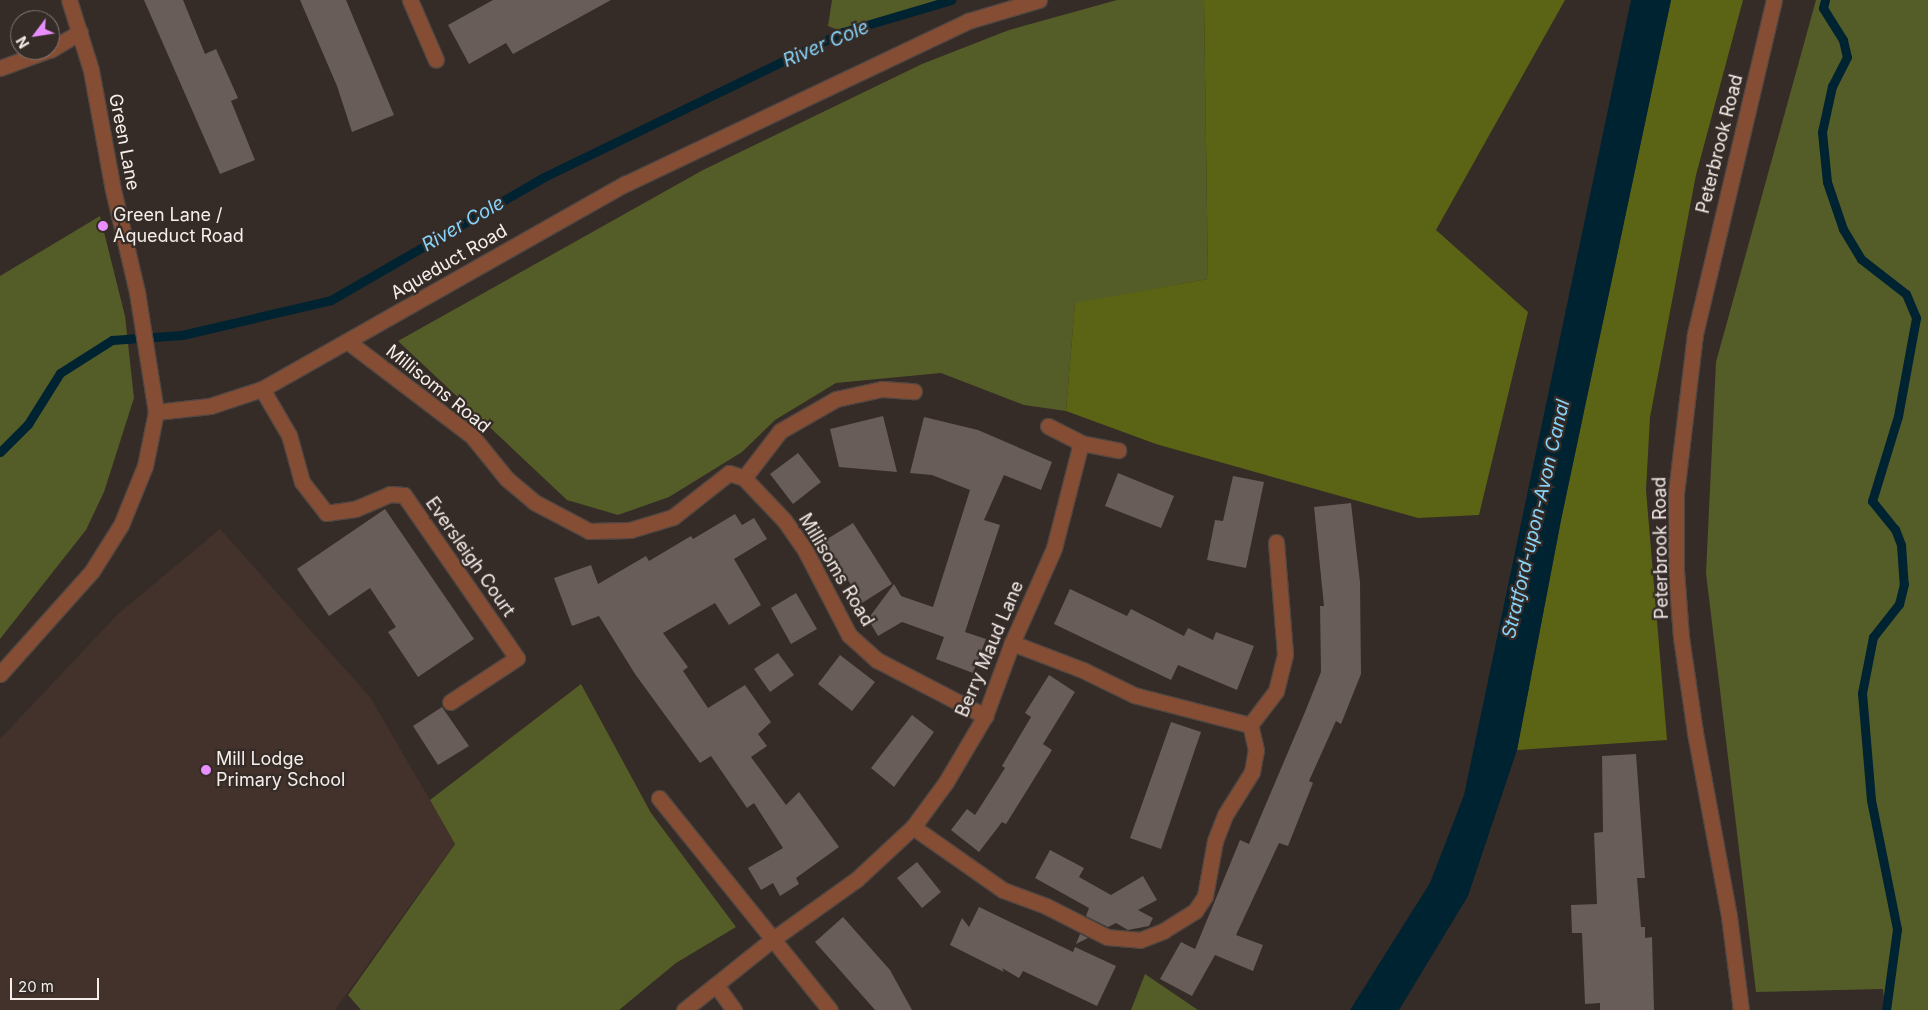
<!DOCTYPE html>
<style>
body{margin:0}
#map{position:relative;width:1928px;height:1010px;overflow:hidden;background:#352b27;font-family:Inter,sans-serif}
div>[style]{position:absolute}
.built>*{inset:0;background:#42322b}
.green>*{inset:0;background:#545c27}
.forest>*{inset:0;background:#5b6414}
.water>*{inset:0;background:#002332}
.stream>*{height:9px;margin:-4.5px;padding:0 4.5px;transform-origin:4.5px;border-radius:4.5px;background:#002332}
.building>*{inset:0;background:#685d58}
.roads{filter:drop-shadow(1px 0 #504642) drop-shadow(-1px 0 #504642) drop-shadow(0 1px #504642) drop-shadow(0 -1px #504642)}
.service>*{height:15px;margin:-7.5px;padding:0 7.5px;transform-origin:7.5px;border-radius:7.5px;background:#854e34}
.minor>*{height:15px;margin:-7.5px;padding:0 7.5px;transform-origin:7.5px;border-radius:7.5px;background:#854e34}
.tertiary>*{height:15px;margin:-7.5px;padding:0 7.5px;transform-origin:7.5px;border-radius:7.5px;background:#854e34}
.dots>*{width:14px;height:14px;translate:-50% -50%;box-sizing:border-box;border:2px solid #352b27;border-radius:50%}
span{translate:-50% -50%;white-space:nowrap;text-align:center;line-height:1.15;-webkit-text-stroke:4.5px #352b27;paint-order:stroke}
.street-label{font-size:18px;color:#f5eeeb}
.poi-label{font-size:18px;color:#f5eeeb}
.left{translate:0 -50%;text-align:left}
.water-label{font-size:19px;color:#87d4fa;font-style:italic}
.north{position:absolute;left:10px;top:10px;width:50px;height:50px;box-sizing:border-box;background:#352b27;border:1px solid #827975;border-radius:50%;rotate:239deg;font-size:14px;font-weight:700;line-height:20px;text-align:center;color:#f5eeeb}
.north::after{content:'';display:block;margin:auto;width:18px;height:22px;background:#e98efe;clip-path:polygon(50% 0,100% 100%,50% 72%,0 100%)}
.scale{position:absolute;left:10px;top:978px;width:89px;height:22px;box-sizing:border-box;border:2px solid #f5eeeb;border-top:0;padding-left:6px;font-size:15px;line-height:18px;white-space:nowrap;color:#f5eeeb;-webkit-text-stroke:4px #352b27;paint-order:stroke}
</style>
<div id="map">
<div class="built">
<i style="clip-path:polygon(220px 529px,370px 697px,455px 843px,335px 1010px,0 1010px,0 739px,118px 614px)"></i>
</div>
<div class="green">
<i style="clip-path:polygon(832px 0,939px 0,843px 32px,828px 26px)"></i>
<i style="clip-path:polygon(1117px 0,1204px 0,1208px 279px,1075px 304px,1066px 411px,1024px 405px,941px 373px,836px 383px,775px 420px,742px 452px,669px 497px,618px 515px,567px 500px,398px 341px,703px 170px,922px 64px,1009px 30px)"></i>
<i style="clip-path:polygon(1816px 0,1928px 0,1928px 1010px,1885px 1010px,1883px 989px,1756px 992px,1706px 573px,1716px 362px)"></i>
<i style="clip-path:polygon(100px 216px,125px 316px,134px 398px,104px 492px,86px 530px,0 639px,0 276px)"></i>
<i style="clip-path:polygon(581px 684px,651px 813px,736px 927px,676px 963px,619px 1010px,361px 1010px,348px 995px,455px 844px,430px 800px)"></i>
<i style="clip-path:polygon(1145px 974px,1198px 1010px,1131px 1010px)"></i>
</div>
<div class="forest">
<i style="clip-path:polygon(1204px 0,1565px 0,1436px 230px,1528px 312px,1479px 515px,1418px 518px,1156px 444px,1066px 411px,1075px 303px,1208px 279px)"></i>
<i style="clip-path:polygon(1671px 0,1743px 0,1696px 175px,1650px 417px,1646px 490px,1667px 740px,1517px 750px,1561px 520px)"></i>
</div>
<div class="water">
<i style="clip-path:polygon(1631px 0,1671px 0,1561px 520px,1517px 750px,1468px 896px,1399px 1010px,1350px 1010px,1430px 883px,1464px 795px)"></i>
</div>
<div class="stream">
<i style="left:1825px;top:0;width:8px;rotate:104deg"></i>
<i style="left:1823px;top:8px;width:38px;rotate:58deg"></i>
<i style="left:1843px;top:40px;width:17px;rotate:77deg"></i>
<i style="left:1847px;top:57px;width:33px;rotate:117deg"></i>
<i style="left:1832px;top:86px;width:47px;rotate:102.3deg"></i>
<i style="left:1822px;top:132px;width:50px;rotate:84.3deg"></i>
<i style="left:1827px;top:182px;width:50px;rotate:71.2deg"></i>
<i style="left:1843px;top:229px;width:35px;rotate:59deg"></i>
<i style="left:1861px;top:259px;width:57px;rotate:37.9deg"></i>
<i style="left:1906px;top:294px;width:26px;rotate:67deg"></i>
<i style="left:1916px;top:318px;width:100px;rotate:100.4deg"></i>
<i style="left:1898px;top:416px;width:89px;rotate:107deg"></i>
<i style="left:1872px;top:501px;width:36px;rotate:51deg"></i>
<i style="left:1895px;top:529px;width:17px;rotate:69deg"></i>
<i style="left:1901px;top:545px;width:39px;rotate:86deg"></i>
<i style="left:1904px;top:584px;width:21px;rotate:104deg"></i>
<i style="left:1899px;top:604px;width:42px;rotate:128.2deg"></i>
<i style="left:1873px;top:637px;width:57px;rotate:101.1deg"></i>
<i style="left:1862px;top:693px;width:107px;rotate:85.2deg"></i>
<i style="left:1871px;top:800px;width:132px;rotate:78.6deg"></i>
<i style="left:1897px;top:929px;width:82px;rotate:97.7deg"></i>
<i style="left:0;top:452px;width:40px;rotate:-45deg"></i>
<i style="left:28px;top:424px;width:60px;rotate:-57.9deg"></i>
<i style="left:60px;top:373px;width:62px;rotate:-32.4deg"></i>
<i style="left:112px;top:340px;width:70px;rotate:-4.1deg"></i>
<i style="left:182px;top:335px;width:153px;rotate:-13.2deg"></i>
<i style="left:331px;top:300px;width:246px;rotate:-30deg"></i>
<i style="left:544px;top:177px;width:332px;rotate:-25.9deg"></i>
<i style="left:843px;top:32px;width:113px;rotate:-16.5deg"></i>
</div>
<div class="building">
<i style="clip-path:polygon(144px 0,183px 0,205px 54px,216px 49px,238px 98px,231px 101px,255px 160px,220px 174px)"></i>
<i style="clip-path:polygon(300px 0,346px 0,394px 115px,352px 132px,337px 86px)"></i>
<i style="clip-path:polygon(493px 0,611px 0,513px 54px,506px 43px,469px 64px,448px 25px)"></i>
<i style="clip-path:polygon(883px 416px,897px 472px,839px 467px,830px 429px)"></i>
<i style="clip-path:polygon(924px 417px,978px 430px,1052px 462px,1041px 490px,1004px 475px,984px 520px,1000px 525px,965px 632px,986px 639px,973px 673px,936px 659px,944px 637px,902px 622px,878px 636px,868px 619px,894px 584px,901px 596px,933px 607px,970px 490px,932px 475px,910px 473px)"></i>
<i style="clip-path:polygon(798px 453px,821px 482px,793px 504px,770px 474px)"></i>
<i style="clip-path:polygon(1118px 473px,1174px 496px,1161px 528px,1105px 506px)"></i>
<i style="clip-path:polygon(1233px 476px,1264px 482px,1246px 568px,1207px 560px,1215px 520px,1223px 521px)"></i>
<i style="clip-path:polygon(1351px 503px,1360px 582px,1361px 674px,1341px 724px,1336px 721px,1309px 781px,1313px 783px,1288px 846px,1279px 843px,1236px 935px,1263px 945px,1253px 971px,1215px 955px,1192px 996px,1160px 979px,1181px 942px,1195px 949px,1240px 840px,1249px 844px,1305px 712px,1321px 672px,1320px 606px,1324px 606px,1314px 507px)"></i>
<i style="clip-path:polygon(385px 509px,474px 639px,418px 677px,388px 632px,396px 627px,370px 588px,329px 616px,297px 569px)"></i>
<i style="clip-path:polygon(735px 514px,742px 525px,754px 518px,767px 539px,734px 559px,761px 605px,729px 625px,715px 603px,663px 633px,688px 667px,683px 671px,708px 708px,745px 685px,771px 722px,758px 734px,767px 746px,751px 757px,786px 805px,799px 792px,839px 847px,796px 878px,799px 884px,780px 896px,773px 883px,761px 890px,748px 868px,783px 848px,754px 803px,747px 808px,711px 756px,700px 763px,635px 674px,599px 616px,572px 626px,554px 578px,591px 565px,598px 584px,646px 556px,649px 561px,691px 536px,693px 539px)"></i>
<i style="clip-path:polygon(853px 523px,892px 584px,862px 603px,824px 541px)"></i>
<i style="clip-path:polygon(1070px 589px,1127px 616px,1131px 609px,1184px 636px,1188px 628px,1213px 640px,1216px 632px,1254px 646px,1237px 690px,1178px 665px,1171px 680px,1054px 624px)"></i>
<i style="clip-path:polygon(796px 593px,817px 629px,791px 644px,771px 608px)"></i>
<i style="clip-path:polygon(778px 653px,794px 675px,770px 692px,754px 669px)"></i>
<i style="clip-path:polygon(840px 655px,875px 682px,852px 711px,818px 684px)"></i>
<i style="clip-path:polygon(1049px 675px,1075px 692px,1043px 744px,1052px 750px,1034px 779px,1006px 824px,1002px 822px,979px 852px,951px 830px,967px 809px,975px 815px,1005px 768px,1002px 766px,1031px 717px,1025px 713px)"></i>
<i style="clip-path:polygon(442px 707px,469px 746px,438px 765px,413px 726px)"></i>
<i style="clip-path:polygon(912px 715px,934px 732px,894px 787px,871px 768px)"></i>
<i style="clip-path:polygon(1171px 722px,1201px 732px,1161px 849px,1130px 838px)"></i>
<i style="clip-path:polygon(1636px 754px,1645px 878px,1637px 878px,1641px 927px,1645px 927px,1645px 938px,1652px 937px,1654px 1010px,1600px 1010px,1600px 1003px,1585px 1004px,1582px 933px,1572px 933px,1571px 905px,1597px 904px,1594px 833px,1603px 832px,1602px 756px)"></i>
<i style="clip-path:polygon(1050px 850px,1084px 868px,1079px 877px,1111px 895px,1143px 876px,1157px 900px,1138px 910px,1153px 918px,1149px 926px,1128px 930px,1116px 923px,1108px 927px,1086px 916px,1089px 908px,1035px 878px)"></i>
<i style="clip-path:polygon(917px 862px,941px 892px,922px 908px,897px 878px)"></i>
<i style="clip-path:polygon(979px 907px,1073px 952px,1075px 947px,1116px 966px,1097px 1006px,1023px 971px,1019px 978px,1002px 968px,1004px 972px,950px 945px,962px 918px,969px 927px)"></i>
<i style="clip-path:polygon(843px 917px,890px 970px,912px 1010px,875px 1010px,815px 942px)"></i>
<i style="clip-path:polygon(1080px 934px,1088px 938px,1076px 944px)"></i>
</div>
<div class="roads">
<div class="service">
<i style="left:50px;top:50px;width:35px;rotate:-31deg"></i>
<i style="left:0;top:68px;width:52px;rotate:-20.2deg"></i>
<i style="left:780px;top:431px;width:64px;rotate:-29.7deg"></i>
<i style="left:836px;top:399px;width:47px;rotate:-12.3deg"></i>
<i style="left:882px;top:389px;width:32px;rotate:4deg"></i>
<i style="left:1276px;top:542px;width:112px;rotate:85.4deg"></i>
</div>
<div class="minor">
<i style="left:410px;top:0;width:65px;rotate:66.6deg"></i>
<i style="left:347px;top:341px;width:157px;rotate:37.2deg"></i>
<i style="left:472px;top:436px;width:55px;rotate:50.9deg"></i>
<i style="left:507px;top:479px;width:35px;rotate:40deg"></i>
<i style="left:534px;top:502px;width:62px;rotate:27.8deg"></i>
<i style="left:589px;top:531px;width:41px;rotate:-1.4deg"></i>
<i style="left:630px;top:530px;width:45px;rotate:-16.8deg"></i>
<i style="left:673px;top:517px;width:71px;rotate:-38.2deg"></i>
<i style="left:729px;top:473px;width:16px;rotate:18deg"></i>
<i style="left:744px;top:478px;width:58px;rotate:46.4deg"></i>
<i style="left:784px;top:520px;width:37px;rotate:55deg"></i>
<i style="left:805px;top:550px;width:96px;rotate:62.6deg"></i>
<i style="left:849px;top:635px;width:38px;rotate:42deg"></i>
<i style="left:877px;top:660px;width:122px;rotate:27.4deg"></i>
<i style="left:262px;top:389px;width:53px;rotate:59.6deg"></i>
<i style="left:289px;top:435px;width:49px;rotate:74.5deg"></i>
<i style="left:302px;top:482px;width:39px;rotate:52deg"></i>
<i style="left:326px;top:513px;width:29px;rotate:-8deg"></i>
<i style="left:355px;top:509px;width:38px;rotate:-23deg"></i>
<i style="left:390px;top:494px;width:14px;rotate:4deg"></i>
<i style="left:404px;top:495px;width:198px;rotate:55.3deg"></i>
<i style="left:517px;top:658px;width:80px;rotate:146.7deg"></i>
<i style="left:1048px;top:426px;width:37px;rotate:27deg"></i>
<i style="left:1081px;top:443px;width:38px;rotate:11deg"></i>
<i style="left:744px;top:478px;width:59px;rotate:-52.5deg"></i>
<i style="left:1250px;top:725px;width:43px;rotate:-52.6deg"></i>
<i style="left:1276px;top:691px;width:38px;rotate:-76deg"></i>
<i style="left:659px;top:798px;width:272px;rotate:51.1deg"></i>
<i style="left:913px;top:827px;width:110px;rotate:35deg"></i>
<i style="left:1003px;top:890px;width:46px;rotate:20.4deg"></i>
<i style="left:1046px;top:906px;width:68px;rotate:26.9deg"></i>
<i style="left:1107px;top:937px;width:33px;rotate:5deg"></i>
<i style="left:1140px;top:940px;width:25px;rotate:-21deg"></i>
<i style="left:1163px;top:931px;width:38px;rotate:-32deg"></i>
<i style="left:1195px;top:911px;width:18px;rotate:-56deg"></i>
<i style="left:1205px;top:896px;width:56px;rotate:-79.7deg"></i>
<i style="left:1215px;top:841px;width:28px;rotate:-69deg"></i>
<i style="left:1225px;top:815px;width:51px;rotate:-57.9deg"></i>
<i style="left:1252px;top:772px;width:22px;rotate:-80deg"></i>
<i style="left:1256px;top:750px;width:26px;rotate:-103deg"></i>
<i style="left:1250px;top:725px;width:120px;rotate:-165.5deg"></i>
<i style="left:1134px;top:695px;width:57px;rotate:-153.9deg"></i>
<i style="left:1083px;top:670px;width:76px;rotate:-159.2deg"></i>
<i style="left:716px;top:985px;width:31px;rotate:54deg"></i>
<i style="left:684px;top:1010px;width:114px;rotate:-38.6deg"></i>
<i style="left:773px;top:939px;width:103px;rotate:-35.5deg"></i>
<i style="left:857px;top:879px;width:76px;rotate:-42.9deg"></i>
<i style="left:913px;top:827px;width:56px;rotate:-53.7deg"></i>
<i style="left:946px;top:782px;width:77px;rotate:-59.4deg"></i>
<i style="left:985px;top:716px;width:78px;rotate:-69.7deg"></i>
<i style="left:1012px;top:643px;width:104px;rotate:-66.1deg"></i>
<i style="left:1054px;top:548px;width:108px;rotate:-75.6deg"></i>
</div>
<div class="tertiary">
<i style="left:156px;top:412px;width:54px;rotate:-6.3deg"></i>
<i style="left:210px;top:406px;width:55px;rotate:-18.1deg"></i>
<i style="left:262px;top:389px;width:417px;rotate:-29.5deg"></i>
<i style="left:625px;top:184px;width:380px;rotate:-25.4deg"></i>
<i style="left:968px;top:21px;width:74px;rotate:-16.5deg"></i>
<i style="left:0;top:674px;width:138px;rotate:-48.2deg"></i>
<i style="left:92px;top:571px;width:54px;rotate:-57.8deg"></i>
<i style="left:121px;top:525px;width:64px;rotate:-67.9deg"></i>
<i style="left:145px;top:466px;width:55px;rotate:-78.5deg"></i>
<i style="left:156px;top:412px;width:121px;rotate:-99deg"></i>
<i style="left:137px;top:292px;width:105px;rotate:-103.2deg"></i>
<i style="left:113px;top:190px;width:122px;rotate:-100.4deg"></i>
<i style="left:91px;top:70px;width:73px;rotate:-107.4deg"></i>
<i style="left:1741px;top:1010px;width:95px;rotate:-97.3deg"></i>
<i style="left:1729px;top:916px;width:187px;rotate:-100.5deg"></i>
<i style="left:1695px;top:732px;width:96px;rotate:-98.4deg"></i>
<i style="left:1681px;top:637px;width:67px;rotate:-94.3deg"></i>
<i style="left:1676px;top:570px;width:77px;rotate:-90deg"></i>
<i style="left:1676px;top:493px;width:160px;rotate:-83.2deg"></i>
<i style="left:1695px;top:334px;width:343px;rotate:-76.7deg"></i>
</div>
</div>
<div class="dots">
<i style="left:103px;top:226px;background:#e98efe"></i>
<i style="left:206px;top:770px;background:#e98efe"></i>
</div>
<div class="street-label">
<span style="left:124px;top:142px;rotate:79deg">Green Lane</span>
<span style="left:1720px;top:144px;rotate:-76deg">Peterbrook Road</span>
<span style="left:449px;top:262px;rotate:-30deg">Aqueduct Road</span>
<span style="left:438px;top:389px;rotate:39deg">Millisoms Road</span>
<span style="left:1661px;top:548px;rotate:-91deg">Peterbrook Road</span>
<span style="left:470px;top:557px;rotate:55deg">Eversleigh Court</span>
<span style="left:836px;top:570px;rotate:59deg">Millisoms Road</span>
<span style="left:990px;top:649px;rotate:-67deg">Berry Maud Lane</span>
</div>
<div class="poi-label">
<span class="left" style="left:113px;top:226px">Green Lane /<br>Aqueduct Road</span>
<span class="left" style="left:216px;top:770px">Mill Lodge<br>Primary School</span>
</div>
<div class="water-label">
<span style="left:826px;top:44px;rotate:-23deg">River Cole</span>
<span style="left:463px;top:224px;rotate:-30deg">River Cole</span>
<span style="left:1536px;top:519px;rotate:-77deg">Stratford-upon-Avon Canal</span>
</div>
<div class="north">N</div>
<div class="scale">20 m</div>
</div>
